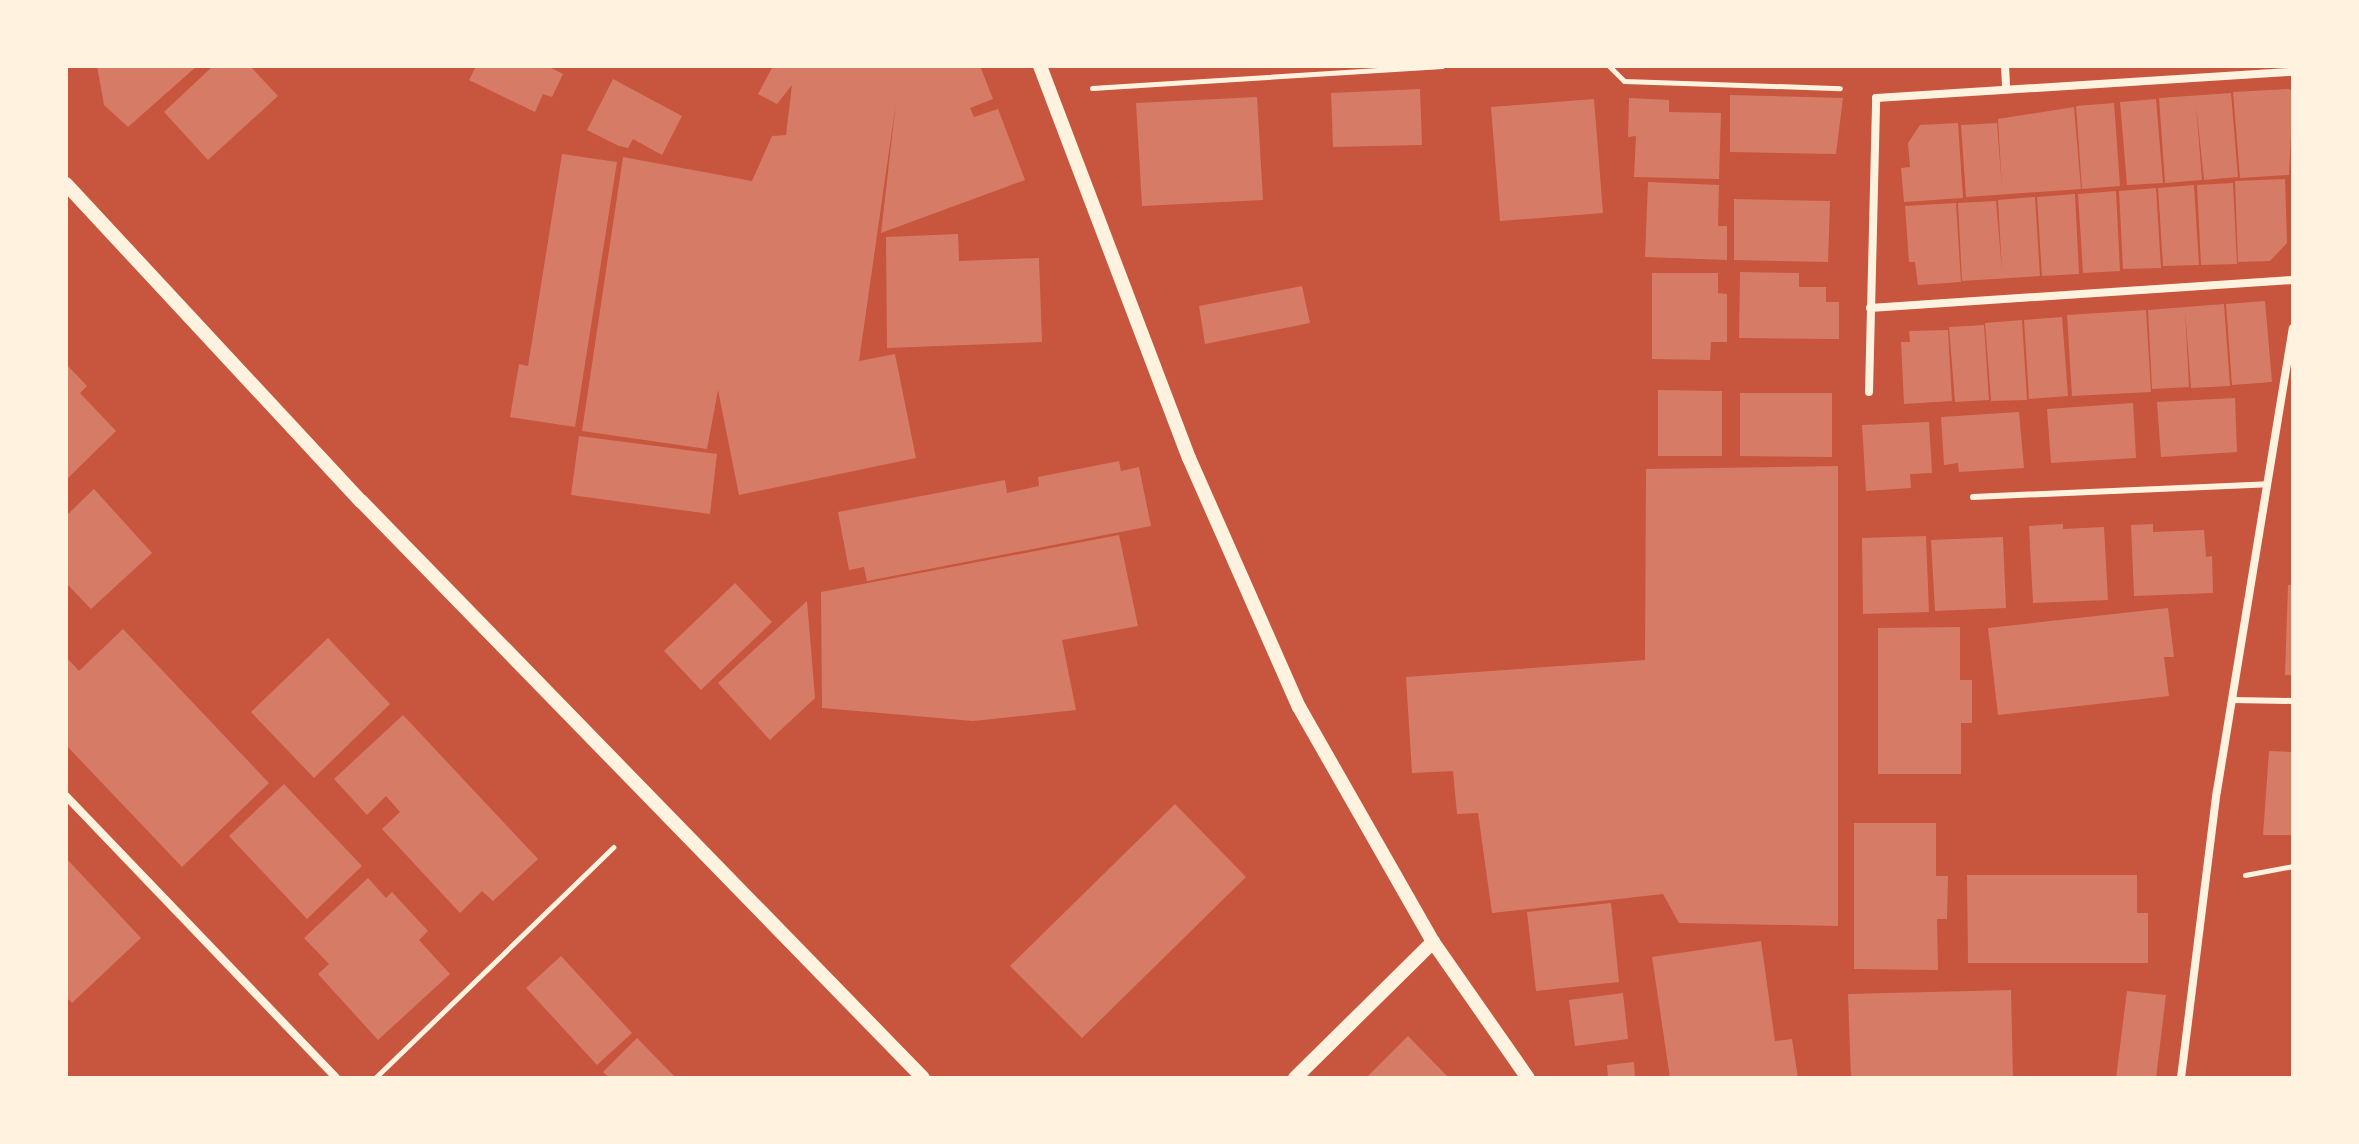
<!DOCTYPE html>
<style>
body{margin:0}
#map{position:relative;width:2359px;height:1144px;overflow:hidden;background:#c8553d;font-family:Figtree,sans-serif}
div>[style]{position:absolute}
.building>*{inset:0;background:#d67c66}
.path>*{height:5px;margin:-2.5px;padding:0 2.5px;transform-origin:2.5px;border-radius:2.5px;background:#fff3e0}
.service>*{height:6px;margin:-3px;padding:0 3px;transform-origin:3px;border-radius:3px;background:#fff3e0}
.minor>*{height:8px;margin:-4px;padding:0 4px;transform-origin:4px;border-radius:4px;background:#fff3e0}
.tertiary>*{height:14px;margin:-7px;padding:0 7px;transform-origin:7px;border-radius:7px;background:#fff3e0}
span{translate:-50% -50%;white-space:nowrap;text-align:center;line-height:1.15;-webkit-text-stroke:8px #fff3e0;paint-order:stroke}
.frame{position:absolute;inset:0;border:68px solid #fff3e0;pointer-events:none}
</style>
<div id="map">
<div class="building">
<i style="clip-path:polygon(97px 66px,197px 66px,128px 127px,104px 105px)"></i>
<i style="clip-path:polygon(213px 66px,250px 66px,278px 96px,208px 160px,164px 112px)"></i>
<i style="clip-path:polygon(476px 66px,547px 66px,563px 74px,552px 97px,543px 94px,535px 112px,469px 80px)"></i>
<i style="clip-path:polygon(773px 66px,980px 66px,993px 99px,970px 108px,974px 117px,998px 109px,1025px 180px,881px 233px,896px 102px,859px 361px,895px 354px,916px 458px,739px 495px,718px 390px,707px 449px,582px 431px,623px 157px,752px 181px,772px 136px,786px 135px,792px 85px,777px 104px,758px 94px)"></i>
<i style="clip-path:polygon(613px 79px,682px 116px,662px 155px,633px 139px,628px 148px,619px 146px,587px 130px)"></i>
<i style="clip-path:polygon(1420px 89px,1422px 145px,1333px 147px,1331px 93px)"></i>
<i style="clip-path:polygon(2288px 89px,2293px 91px,2289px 175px,2240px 178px,2233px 92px)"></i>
<i style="clip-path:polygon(2231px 93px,2238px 177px,2204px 180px,2196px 104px,2202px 180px,2165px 183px,2159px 98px)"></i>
<i style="clip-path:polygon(1730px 95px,1843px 98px,1836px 154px,1730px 152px)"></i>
<i style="clip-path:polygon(1257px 97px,1263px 200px,1142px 206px,1136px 103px)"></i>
<i style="clip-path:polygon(1629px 98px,1669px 100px,1669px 112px,1721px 113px,1719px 179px,1634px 177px,1636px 136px,1628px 137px)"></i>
<i style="clip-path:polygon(1594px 99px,1603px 213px,1500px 221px,1491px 107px)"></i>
<i style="clip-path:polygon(2156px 99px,2163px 183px,2127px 185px,2120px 102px)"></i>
<i style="clip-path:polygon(2114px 103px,2120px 186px,2082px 189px,2076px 106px)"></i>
<i style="clip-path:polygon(2074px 107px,2081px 189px,1966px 197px,1961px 125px,1997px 123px,2002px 189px,1998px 119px)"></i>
<i style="clip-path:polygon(1958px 123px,1963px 198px,1904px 202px,1901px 168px,1910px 167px,1908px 143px,1920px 125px)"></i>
<i style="clip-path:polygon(562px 154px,617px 162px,575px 427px,510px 417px,519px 364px,528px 366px)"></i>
<i style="clip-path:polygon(2285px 179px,2287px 243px,2270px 261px,2238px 262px,2235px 181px)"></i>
<i style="clip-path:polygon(1648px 182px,1719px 185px,1718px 226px,1727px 226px,1727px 260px,1645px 257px)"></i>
<i style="clip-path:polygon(2233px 183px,2237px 264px,2201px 265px,2197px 185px)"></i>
<i style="clip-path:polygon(2194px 185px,2199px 265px,2163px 266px,2158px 188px)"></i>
<i style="clip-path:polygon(2156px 188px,2161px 268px,2123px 269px,2119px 191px)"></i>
<i style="clip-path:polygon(2116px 191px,2120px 271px,2083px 273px,2078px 194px)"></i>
<i style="clip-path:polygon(2075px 194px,2079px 274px,2042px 276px,2037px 197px)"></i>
<i style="clip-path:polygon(2035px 197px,2040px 276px,1962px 281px,1958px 203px,1996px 201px,2002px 271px,1998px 200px)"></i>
<i style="clip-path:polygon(1734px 199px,1830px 201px,1828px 262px,1734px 260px)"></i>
<i style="clip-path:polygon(1956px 203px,1961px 282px,1918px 285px,1915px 262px,1909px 262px,1905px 206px)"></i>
<i style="clip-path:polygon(958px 234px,959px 261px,1039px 258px,1042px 342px,887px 348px,886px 237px)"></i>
<i style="clip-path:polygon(1740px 272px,1799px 273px,1799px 287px,1826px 287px,1826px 302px,1839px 302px,1839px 339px,1739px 338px)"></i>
<i style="clip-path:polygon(1652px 273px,1718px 273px,1718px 293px,1727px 294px,1727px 342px,1711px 342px,1710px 360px,1652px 359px)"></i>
<i style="clip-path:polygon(1302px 286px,1310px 323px,1205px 344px,1199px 306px)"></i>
<i style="clip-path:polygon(2265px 301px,2272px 382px,2232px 385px,2226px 304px)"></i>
<i style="clip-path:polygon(2224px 304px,2230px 386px,2191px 388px,2185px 310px,2189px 387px,2152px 389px,2148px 310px)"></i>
<i style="clip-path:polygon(2146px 310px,2151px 392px,2072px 396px,2067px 315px)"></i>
<i style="clip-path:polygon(2062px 317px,2068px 396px,2029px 399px,2024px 320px)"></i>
<i style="clip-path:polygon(2022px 320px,2027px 400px,1991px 401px,1985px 323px)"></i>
<i style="clip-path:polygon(1984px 325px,1989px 400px,1955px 402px,1949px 327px)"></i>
<i style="clip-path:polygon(1948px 330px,1952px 401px,1904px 404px,1901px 342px,1910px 342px,1909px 331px)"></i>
<i style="clip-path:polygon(66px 364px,87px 386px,80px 393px,116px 431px,66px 480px)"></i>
<i style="clip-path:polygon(1658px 390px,1722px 391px,1722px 456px,1658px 456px)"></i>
<i style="clip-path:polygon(1740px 393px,1832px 393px,1832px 457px,1740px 456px)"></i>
<i style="clip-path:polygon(2235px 398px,2237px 452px,2161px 457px,2157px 402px)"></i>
<i style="clip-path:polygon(2133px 403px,2136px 458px,2051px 463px,2047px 409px)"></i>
<i style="clip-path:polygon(2019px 412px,2024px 468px,1959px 472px,1958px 463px,1944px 465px,1941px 417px)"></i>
<i style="clip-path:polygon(1929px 422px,1932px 473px,1910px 474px,1911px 488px,1866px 491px,1862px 425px)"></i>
<i style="clip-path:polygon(579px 436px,717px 454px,710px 514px,571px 495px)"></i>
<i style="clip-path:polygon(1119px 461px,1121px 471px,1139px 467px,1151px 526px,867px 581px,864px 567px,849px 570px,838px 512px,1005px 480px,1007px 493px,1039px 486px,1038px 477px)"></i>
<i style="clip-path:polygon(1838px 466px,1838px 926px,1679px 923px,1663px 894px,1492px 913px,1478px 813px,1457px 814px,1453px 771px,1412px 773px,1406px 677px,1645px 660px,1646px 469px)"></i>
<i style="clip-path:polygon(94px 489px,152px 553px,91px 609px,66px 583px,66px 516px)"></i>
<i style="clip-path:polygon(2063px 524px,2063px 529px,2104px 527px,2108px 600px,2033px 603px,2029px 526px)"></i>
<i style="clip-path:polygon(2153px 524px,2153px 532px,2204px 530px,2206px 557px,2212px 556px,2213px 593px,2134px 596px,2131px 525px)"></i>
<i style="clip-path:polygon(1119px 535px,1138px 626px,1062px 640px,1076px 710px,973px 721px,822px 708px,821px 592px)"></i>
<i style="clip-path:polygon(1926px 536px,1929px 612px,1863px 614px,1862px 538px)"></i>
<i style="clip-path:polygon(2003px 537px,2006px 608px,1935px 611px,1931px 540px)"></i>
<i style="clip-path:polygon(735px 583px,772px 622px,701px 690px,664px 651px)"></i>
<i style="clip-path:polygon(2288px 585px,2293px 585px,2293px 675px,2285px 675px)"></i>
<i style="clip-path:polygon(807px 601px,815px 698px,770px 740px,718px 683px)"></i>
<i style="clip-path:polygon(2168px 608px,2174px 657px,2164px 657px,2169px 696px,1998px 715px,1988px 628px)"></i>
<i style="clip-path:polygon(1960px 627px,1960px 680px,1972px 680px,1972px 723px,1961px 723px,1961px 774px,1878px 774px,1878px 628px)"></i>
<i style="clip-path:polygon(123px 629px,269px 783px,182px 867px,66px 745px,66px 657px,79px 671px)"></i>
<i style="clip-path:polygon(328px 638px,390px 704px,314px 778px,251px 712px)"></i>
<i style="clip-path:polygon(403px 715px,538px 859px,493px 901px,482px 891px,460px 913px,382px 829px,400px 812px,386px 796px,367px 815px,334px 779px)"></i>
<i style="clip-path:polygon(2269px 751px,2293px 752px,2293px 835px,2263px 835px)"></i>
<i style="clip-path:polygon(284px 784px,362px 866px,307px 919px,229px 836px)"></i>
<i style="clip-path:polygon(1175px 804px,1246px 877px,1082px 1038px,1010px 966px)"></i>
<i style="clip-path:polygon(1854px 823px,1936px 823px,1936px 876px,1948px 876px,1947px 919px,1937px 919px,1938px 970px,1854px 969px)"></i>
<i style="clip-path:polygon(66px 858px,141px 938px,72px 1003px,66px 997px)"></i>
<i style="clip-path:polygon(1967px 875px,2137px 875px,2137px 913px,2148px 913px,2148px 963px,1968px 963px)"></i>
<i style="clip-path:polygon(368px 878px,386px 898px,392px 892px,428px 931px,419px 940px,450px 974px,378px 1040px,318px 974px,329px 964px,304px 938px)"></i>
<i style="clip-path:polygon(1611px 903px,1619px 982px,1536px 991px,1527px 912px)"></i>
<i style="clip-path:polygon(1761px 941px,1775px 1041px,1792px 1039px,1798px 1078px,1670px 1078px,1652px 957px)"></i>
<i style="clip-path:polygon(561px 956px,632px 1033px,597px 1065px,526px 988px)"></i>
<i style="clip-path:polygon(2011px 990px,2013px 1078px,1851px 1078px,1848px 994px)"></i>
<i style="clip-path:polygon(2127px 991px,2166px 995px,2156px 1078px,2116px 1078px)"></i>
<i style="clip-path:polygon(1623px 993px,1628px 1039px,1575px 1046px,1569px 1000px)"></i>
<i style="clip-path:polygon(1408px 1036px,1449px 1078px,1366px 1078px)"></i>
<i style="clip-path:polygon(637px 1038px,676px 1078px,610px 1078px,603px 1072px)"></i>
<i style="clip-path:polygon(1634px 1062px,1635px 1078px,1608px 1078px,1607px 1065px)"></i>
</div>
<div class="path">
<i style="left:1609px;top:66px;width:21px;rotate:45deg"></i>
<i style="left:1624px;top:81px;width:216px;rotate:1.9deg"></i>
<i style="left:1092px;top:88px;width:351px;rotate:-3.6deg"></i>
<i style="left:2245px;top:875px;width:49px;rotate:-10.6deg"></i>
<i style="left:375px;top:1078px;width:332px;rotate:-44.1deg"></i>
</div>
<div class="service">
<i style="left:1973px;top:497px;width:295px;rotate:-2.5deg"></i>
<i style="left:2232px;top:700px;width:61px;rotate:0.9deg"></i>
</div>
<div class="minor">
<i style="left:2005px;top:66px;width:22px;rotate:87deg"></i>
<i style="left:1870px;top:308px;width:424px;rotate:-3.8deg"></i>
<i style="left:1869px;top:392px;width:294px;rotate:-88.6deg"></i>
<i style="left:1876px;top:98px;width:418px;rotate:-3.6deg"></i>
<i style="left:66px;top:796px;width:390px;rotate:46.2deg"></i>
<i style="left:2181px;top:1078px;width:289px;rotate:-82.9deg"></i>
<i style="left:2217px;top:791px;width:469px;rotate:-80.7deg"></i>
</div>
<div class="tertiary">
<i style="left:1040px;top:66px;width:419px;rotate:69.2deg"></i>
<i style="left:1189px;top:458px;width:272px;rotate:66.2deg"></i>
<i style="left:1299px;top:707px;width:271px;rotate:60.3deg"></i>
<i style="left:1433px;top:942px;width:166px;rotate:55.1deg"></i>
<i style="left:66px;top:184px;width:433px;rotate:47.1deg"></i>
<i style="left:361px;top:501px;width:805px;rotate:45.75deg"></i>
<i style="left:1295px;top:1078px;width:194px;rotate:-44.6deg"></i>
</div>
<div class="frame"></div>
</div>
